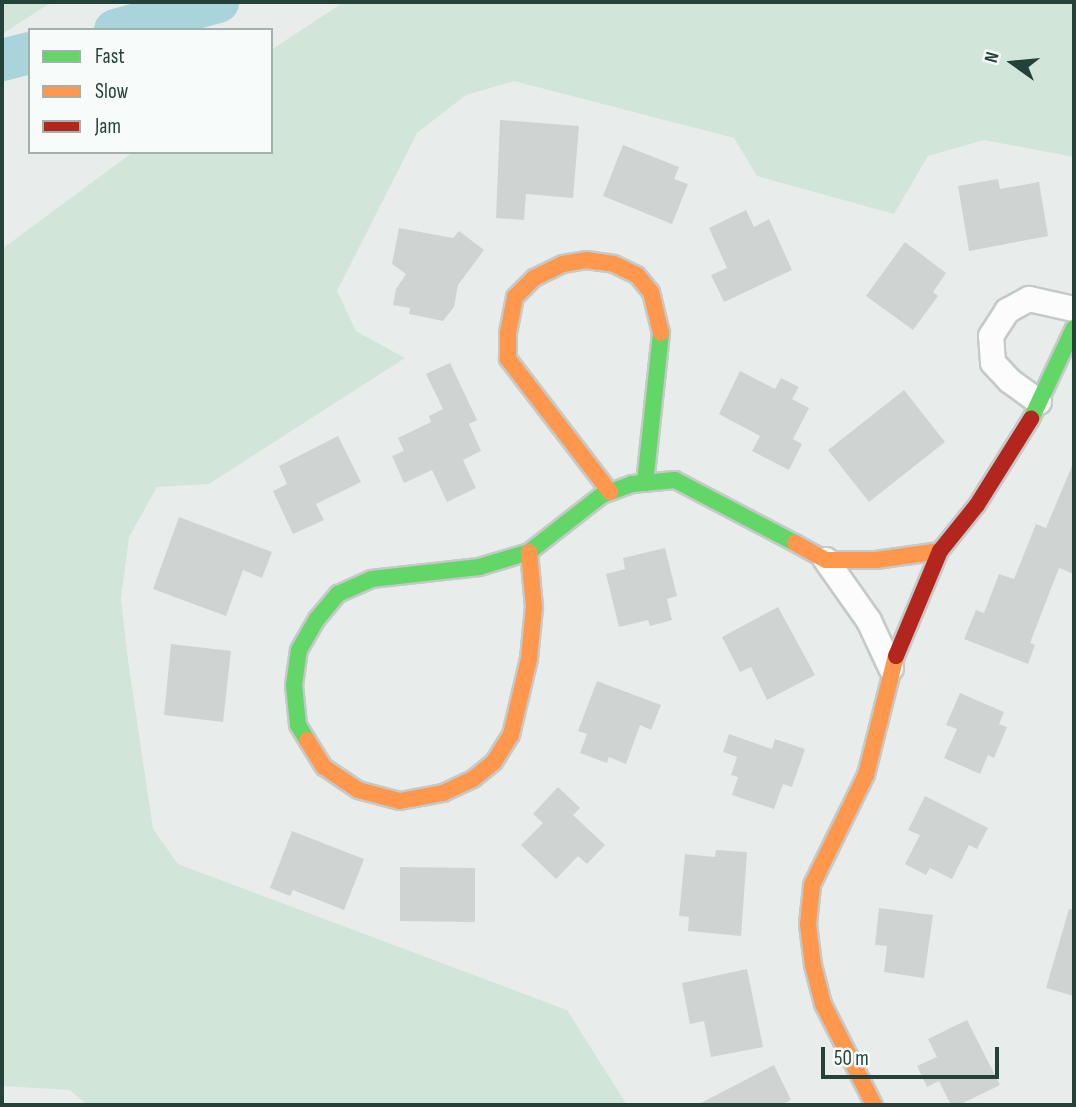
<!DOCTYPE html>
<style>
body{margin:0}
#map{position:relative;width:1076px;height:1107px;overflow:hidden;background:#e8edeb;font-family:"Sofia Sans Condensed",sans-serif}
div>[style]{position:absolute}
.green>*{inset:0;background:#d1e6d8}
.river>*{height:42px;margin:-21px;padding:0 21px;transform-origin:21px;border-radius:21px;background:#a9d4db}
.building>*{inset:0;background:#cfd4d2}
.roads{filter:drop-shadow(2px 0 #c5cac8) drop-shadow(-2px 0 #c5cac8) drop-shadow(0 2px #c5cac8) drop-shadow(0 -2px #c5cac8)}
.street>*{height:24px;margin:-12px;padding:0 12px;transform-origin:12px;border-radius:12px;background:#fcfcfc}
.fast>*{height:16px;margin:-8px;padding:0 8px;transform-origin:8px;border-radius:8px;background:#63d668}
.slow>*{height:16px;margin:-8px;padding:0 8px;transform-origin:8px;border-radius:8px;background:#ff974d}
.jam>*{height:16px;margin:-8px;padding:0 8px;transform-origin:8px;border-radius:8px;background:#b3261e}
span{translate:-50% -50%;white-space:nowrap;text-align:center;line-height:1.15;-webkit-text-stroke:5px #f7fbf9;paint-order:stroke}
.frame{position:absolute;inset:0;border:4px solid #24423a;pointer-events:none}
.legend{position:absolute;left:28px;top:28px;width:245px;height:126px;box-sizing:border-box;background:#f7fbf9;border:2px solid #a3b1ad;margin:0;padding:9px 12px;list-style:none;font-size:21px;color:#24423a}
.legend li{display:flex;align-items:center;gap:14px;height:35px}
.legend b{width:35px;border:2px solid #a3b1ad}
.north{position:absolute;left:978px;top:28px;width:70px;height:70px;-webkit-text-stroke:5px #f7fbf9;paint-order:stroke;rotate:285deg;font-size:19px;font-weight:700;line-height:28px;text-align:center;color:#24423a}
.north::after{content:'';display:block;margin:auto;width:24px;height:32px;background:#24423a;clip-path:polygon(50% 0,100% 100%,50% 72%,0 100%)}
.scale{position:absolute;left:821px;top:1047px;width:178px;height:32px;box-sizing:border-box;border:4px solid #24423a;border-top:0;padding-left:9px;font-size:21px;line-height:24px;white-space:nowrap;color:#24423a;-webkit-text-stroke:5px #f7fbf9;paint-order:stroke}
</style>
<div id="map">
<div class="green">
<i style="clip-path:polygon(2px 2px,52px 2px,2px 34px)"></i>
<i style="clip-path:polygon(344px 2px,1074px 2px,1074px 157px,984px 140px,928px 156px,894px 214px,757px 176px,734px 138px,514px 81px,466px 95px,417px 133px,337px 291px,356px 331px,405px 358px,209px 484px,157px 487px,129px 537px,121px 599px,128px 660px,153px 829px,178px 864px,567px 1010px,627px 1105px,87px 1105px,70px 1090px,2px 1086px,2px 249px,133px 152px,271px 152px,271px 50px)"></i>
</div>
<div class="river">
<i style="left:115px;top:30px;width:107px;rotate:-15.2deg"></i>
<i style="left:2px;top:60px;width:29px;rotate:-14deg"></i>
</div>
<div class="building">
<i style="clip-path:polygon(500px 120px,579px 126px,573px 198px,526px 194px,524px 220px,496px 218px)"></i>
<i style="clip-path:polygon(623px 145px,679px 167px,674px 179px,688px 184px,672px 224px,603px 196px)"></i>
<i style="clip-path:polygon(998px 179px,1000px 189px,1039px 182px,1048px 236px,969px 251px,958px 186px)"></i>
<i style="clip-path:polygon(746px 210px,754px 227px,769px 219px,792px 270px,724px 302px,711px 275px,727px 268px,709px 228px)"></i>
<i style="clip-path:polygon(399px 228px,453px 238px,459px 231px,484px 250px,458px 285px,454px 307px,443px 321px,409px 314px,410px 308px,393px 305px,396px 289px,406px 274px,392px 264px)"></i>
<i style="clip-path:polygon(905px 242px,946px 273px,933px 292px,938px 296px,913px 330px,866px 296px)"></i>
<i style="clip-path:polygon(450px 363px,477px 420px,469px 424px,481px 451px,463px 460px,476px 488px,447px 502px,432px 470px,404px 483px,392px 456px,404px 451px,398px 438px,431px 422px,429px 416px,443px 409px,426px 374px)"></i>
<i style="clip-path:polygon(740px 371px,775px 389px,781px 378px,799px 387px,792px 399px,809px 408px,793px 439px,802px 444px,789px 470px,752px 451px,760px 436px,719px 414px)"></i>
<i style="clip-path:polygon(904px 390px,945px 442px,869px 502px,828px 450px)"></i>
<i style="clip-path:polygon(338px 436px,361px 482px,316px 504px,324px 520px,293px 534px,273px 491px,287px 484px,279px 466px)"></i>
<i style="clip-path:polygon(1074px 461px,1074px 574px,1059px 568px,1030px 643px,1035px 645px,1028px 664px,964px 639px,976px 610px,984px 613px,999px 574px,1014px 579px,1036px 524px,1046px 528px)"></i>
<i style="clip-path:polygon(179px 517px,272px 552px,262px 578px,243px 570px,226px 616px,153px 589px)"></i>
<i style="clip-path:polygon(665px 548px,677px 596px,667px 599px,672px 620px,650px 626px,648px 620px,619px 627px,606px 574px,625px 569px,623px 558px)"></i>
<i style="clip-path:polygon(778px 607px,815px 675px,767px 700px,751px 667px,740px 672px,722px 637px)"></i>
<i style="clip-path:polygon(171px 644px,231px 651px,223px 722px,164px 715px)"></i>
<i style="clip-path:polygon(597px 681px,661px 705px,651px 730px,640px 725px,626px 764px,609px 757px,607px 763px,580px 753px,587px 734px,578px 731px)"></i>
<i style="clip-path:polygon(960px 693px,1004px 712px,999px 724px,1007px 727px,994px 758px,988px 755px,980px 774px,944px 758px,957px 729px,946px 725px)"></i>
<i style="clip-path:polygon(729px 734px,772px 749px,775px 739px,805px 749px,792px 787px,783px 784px,774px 809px,732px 795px,738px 777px,731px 775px,737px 757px,723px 752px)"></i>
<i style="clip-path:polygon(558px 787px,580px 808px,573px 815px,605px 845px,587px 864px,578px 856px,556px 879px,521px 845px,543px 823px,533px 814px)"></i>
<i style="clip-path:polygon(925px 796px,988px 828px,977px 849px,969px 845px,952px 879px,930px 868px,926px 875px,905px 864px,920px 835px,908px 830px)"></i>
<i style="clip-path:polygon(292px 831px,364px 859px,344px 910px,293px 890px,290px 896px,270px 888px)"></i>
<i style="clip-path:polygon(716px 850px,747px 852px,741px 936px,688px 931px,689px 917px,679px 916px,685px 854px,715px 857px)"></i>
<i style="clip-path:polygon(400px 867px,475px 868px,475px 922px,400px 921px)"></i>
<i style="clip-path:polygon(879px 908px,933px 915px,924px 978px,884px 972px,887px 946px,875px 945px)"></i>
<i style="clip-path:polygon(1069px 909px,1074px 910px,1074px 996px,1046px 988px)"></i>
<i style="clip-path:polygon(747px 969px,763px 1047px,711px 1057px,704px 1021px,690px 1024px,682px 983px)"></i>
<i style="clip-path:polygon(967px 1020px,1000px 1085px,959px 1105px,951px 1105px,939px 1081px,927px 1087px,917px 1066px,937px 1057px,928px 1039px)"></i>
<i style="clip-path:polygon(774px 1065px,791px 1100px,781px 1105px,697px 1105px)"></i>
</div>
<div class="roads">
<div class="street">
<i style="left:1039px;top:402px;width:36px;rotate:-144deg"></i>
<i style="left:1010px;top:381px;width:25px;rotate:-133deg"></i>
<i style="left:993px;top:363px;width:27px;rotate:-94deg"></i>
<i style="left:991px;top:336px;width:30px;rotate:-57deg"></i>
<i style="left:1007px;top:311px;width:25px;rotate:-29deg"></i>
<i style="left:1029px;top:299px;width:46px;rotate:12.5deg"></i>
<i style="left:826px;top:560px;width:75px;rotate:54.8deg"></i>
<i style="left:869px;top:621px;width:52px;rotate:64.9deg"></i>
</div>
<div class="fast">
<i style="left:1031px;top:419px;width:101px;rotate:-64.7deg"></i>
<i style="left:645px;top:483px;width:151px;rotate:-83.9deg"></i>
<i style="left:307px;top:740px;width:17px;rotate:-121deg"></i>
<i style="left:298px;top:725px;width:40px;rotate:-95.7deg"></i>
<i style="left:294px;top:685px;width:35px;rotate:-82deg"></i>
<i style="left:299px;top:650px;width:36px;rotate:-60deg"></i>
<i style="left:317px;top:619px;width:33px;rotate:-50deg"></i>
<i style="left:338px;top:594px;width:36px;rotate:-24deg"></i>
<i style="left:371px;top:579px;width:109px;rotate:-6.3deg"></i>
<i style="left:479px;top:567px;width:52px;rotate:-16.7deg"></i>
<i style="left:529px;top:552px;width:93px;rotate:-38deg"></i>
<i style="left:602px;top:495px;width:32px;rotate:-20deg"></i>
<i style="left:632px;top:484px;width:43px;rotate:-5.3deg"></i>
<i style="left:675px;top:480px;width:136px;rotate:27.7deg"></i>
</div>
<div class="slow">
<i style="left:610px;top:492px;width:168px;rotate:-127.5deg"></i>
<i style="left:508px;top:359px;width:26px;rotate:-90deg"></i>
<i style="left:508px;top:333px;width:37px;rotate:-79deg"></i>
<i style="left:515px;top:297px;width:27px;rotate:-45deg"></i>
<i style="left:534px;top:278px;width:32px;rotate:-26deg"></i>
<i style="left:563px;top:264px;width:23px;rotate:-10deg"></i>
<i style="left:586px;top:260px;width:28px;rotate:8deg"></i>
<i style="left:614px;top:264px;width:25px;rotate:26deg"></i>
<i style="left:637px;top:275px;width:22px;rotate:51deg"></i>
<i style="left:651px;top:292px;width:42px;rotate:76.3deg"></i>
<i style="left:795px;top:543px;width:35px;rotate:29deg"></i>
<i style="left:826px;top:560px;width:50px"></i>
<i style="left:876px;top:560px;width:65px;rotate:-8deg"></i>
<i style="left:307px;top:740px;width:32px;rotate:58deg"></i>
<i style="left:324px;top:767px;width:41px;rotate:34.1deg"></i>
<i style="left:358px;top:790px;width:43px;rotate:14.7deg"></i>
<i style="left:400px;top:801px;width:44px;rotate:-10.5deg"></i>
<i style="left:443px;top:793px;width:33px;rotate:-25deg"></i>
<i style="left:473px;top:779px;width:27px;rotate:-39deg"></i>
<i style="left:494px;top:762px;width:32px;rotate:-58deg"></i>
<i style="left:511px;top:735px;width:78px;rotate:-76.7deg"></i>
<i style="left:529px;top:659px;width:52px;rotate:-84.5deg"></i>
<i style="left:534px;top:607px;width:55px;rotate:-95.2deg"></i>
<i style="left:874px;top:1105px;width:113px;rotate:-116.8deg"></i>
<i style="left:823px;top:1004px;width:40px;rotate:-104.4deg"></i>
<i style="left:813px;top:965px;width:41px;rotate:-97deg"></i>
<i style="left:808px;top:924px;width:39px;rotate:-84deg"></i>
<i style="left:812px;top:885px;width:123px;rotate:-63.9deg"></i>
<i style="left:866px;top:775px;width:123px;rotate:-75.9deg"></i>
</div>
<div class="jam">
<i style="left:896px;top:656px;width:114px;rotate:-67.3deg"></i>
<i style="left:940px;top:551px;width:59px;rotate:-51.2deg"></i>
<i style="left:977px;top:505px;width:102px;rotate:-57.9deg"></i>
</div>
</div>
<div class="frame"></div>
<ul class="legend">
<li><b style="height:9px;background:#63d668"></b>Fast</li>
<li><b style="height:9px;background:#ff974d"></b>Slow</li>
<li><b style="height:9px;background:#b3261e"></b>Jam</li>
</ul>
<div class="north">N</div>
<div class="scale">50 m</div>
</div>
